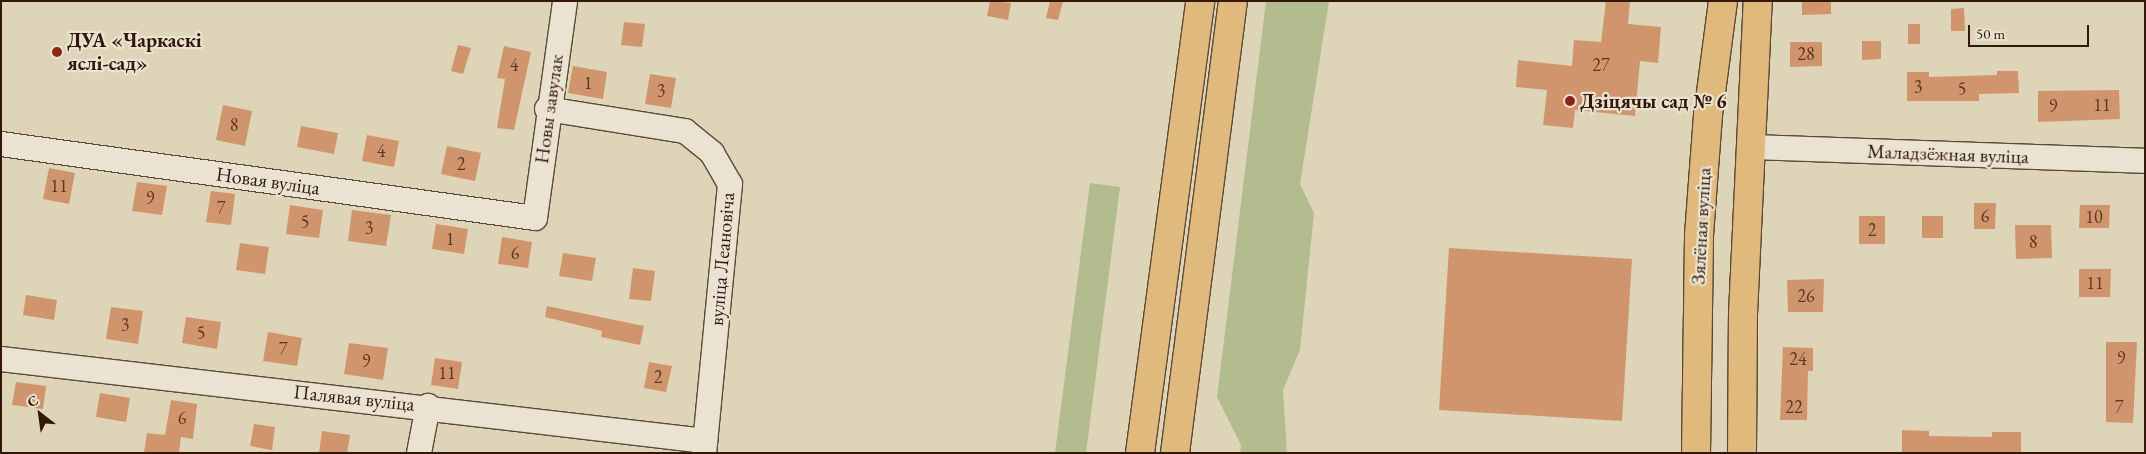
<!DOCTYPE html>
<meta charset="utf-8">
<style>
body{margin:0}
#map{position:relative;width:2146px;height:454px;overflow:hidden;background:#ded4b8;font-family:"EB Garamond",serif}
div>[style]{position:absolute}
.green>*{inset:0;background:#b3bc8e}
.building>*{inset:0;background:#d1956d}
.roads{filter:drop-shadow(1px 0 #5e4736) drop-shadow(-1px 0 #5e4736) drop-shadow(0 1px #5e4736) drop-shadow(0 -1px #5e4736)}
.minor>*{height:24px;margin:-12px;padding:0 12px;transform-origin:12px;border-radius:12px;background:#eae3d1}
.major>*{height:28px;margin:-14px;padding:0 14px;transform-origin:14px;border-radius:14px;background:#dfba7c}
.highway>*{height:28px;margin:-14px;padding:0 14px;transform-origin:14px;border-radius:14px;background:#dfba7c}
.dots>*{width:14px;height:14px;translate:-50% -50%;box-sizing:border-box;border:2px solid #eae3d1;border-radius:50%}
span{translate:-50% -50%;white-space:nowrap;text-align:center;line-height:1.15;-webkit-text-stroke:4.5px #eae3d1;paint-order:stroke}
.number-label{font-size:18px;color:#5a3723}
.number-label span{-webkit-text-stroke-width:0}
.poi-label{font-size:20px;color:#33180a;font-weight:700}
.left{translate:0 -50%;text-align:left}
.street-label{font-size:20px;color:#33180a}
.frame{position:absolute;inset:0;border:2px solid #33180a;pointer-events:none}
.north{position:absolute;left:15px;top:389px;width:50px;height:50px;-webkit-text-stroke:4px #eae3d1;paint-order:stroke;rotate:330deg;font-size:14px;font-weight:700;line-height:20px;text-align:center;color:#33180a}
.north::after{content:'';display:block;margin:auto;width:18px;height:22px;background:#33180a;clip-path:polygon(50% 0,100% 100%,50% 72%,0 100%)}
.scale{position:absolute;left:1968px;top:25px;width:121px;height:22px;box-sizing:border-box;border:2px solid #33180a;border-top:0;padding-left:6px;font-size:15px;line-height:18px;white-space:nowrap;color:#33180a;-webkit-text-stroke:4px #eae3d1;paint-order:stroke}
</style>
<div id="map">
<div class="green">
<i style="clip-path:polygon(1266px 1px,1329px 1px,1300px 184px,1314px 213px,1300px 350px,1283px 390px,1287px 453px,1240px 453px,1241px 445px,1217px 397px)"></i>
<i style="clip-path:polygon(1090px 183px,1120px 187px,1086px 453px,1055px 453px)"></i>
</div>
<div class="building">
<i style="clip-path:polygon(990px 1px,1011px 3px,1008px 20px,987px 16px)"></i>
<i style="clip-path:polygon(1050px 1px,1063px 1px,1058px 20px,1046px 18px)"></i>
<i style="clip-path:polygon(1606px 1px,1630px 1px,1628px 24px,1661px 27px,1658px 63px,1640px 61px,1635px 116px,1575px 110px,1573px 128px,1543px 125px,1547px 90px,1516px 87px,1518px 60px,1572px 66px,1574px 40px,1601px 42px)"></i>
<i style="clip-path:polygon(1802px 1px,1831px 1px,1831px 14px,1802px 15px)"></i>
<i style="clip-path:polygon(1964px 8px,1965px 31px,1951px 31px,1951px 9px)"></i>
<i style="clip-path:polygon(624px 22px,645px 24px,642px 47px,621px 45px)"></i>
<i style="clip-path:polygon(1908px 24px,1920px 24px,1920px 44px,1908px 44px)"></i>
<i style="clip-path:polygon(1862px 41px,1881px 41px,1881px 59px,1862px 60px)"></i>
<i style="clip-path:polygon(1790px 42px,1822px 42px,1822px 66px,1790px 67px)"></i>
<i style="clip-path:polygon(458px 45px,471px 48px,463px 74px,451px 71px)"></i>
<i style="clip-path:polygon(504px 46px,531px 52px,514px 130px,497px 128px,505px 79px,497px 78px)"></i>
<i style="clip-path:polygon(573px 66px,607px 72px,603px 99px,568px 93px)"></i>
<i style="clip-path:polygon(1997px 71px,2018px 71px,2019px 93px,1979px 94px,1979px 101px,1907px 101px,1907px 72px,1929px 72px,1929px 77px,1997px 75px)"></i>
<i style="clip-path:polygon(650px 74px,676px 78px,671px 108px,645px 104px)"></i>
<i style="clip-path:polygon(2119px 90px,2120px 119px,2038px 122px,2038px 91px)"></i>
<i style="clip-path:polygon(223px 105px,252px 111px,245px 146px,216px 140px)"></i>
<i style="clip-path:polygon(301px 126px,338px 133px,334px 154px,297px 147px)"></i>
<i style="clip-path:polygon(367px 135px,399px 141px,394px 167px,362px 161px)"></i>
<i style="clip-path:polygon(447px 146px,481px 153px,475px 181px,441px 174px)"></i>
<i style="clip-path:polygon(49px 168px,75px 173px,69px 204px,43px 199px)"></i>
<i style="clip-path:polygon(137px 182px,167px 186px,162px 215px,132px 211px)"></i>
<i style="clip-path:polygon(211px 191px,235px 194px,231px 225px,206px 222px)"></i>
<i style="clip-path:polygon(1974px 203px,1996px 203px,1995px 229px,1974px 229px)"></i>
<i style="clip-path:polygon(290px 205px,323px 210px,319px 238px,286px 234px)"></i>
<i style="clip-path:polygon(2080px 205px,2110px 205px,2109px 228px,2079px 228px)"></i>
<i style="clip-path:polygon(352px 210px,391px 215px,386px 246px,348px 241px)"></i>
<i style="clip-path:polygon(1859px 216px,1885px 216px,1885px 244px,1859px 244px)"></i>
<i style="clip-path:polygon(1922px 216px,1943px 216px,1943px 238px,1922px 238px)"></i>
<i style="clip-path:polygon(436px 224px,468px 229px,464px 254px,432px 249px)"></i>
<i style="clip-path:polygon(2015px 225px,2051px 225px,2052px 258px,2016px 259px)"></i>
<i style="clip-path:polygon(502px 237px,532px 242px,528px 268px,498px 264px)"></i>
<i style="clip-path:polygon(240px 243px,269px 247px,265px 274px,236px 270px)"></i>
<i style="clip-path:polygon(1449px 248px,1632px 259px,1622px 421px,1439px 410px)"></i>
<i style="clip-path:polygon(563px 253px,596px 258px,592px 281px,559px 276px)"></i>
<i style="clip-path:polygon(633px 268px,655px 271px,651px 301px,629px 299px)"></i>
<i style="clip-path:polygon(2079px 269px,2111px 269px,2110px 297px,2079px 297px)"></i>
<i style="clip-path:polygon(1824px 279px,1823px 312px,1788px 312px,1787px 280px)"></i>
<i style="clip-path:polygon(26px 295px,57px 300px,54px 320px,23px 315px)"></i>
<i style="clip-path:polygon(547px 306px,644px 326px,640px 345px,601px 337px,602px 331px,545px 317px)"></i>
<i style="clip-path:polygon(111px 307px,143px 311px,138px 344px,106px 339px)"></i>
<i style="clip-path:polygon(186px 317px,221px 322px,217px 349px,182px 343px)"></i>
<i style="clip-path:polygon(268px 332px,302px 338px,297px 366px,263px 361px)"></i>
<i style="clip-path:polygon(2106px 342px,2137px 342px,2133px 423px,2106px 422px)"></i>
<i style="clip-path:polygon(349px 343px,388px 348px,383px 380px,344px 374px)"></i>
<i style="clip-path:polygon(1783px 347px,1813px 348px,1813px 371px,1808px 371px,1807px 420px,1780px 420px)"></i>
<i style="clip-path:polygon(435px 358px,462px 362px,458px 389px,431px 385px)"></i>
<i style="clip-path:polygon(649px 362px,672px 366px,666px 392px,644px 388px)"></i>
<i style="clip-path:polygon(16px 382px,46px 386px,43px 409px,12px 405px)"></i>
<i style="clip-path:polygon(100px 393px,130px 398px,126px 422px,96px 417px)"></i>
<i style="clip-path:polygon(171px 400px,197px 404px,193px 439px,181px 437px,179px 453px,144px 453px,147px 433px,165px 435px)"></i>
<i style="clip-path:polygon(254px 424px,275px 427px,272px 450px,250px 446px)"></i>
<i style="clip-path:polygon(1902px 430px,1929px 431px,1929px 436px,1992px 437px,1992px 432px,2021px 432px,2021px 453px,1902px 453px)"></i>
<i style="clip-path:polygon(322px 431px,350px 435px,347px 453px,319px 453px)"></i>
</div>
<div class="roads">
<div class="minor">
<i style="left:547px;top:109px;width:140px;rotate:9.1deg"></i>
<i style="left:685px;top:131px;width:35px;rotate:39deg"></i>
<i style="left:712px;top:153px;width:36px;rotate:60deg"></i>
<i style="left:730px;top:184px;width:270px;rotate:95.5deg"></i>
<i style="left:1px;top:144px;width:539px;rotate:7.89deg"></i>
<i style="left:535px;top:218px;width:219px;rotate:-82.1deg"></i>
<i style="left:1750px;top:147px;width:395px;rotate:2deg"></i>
<i style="left:1px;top:359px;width:709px;rotate:6.64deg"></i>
<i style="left:419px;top:453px;width:48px;rotate:-79.2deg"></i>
</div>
<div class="major">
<i style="left:1696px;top:453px;width:218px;rotate:-89.2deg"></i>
<i style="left:1699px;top:235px;width:120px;rotate:-85.7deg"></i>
<i style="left:1708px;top:115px;width:115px;rotate:-82.5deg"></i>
<i style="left:1742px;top:453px;width:139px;rotate:-89.6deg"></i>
<i style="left:1743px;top:314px;width:313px;rotate:-87.3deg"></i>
</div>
<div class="highway">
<i style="left:1140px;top:453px;width:456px;rotate:-82.4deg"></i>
<i style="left:1175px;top:453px;width:456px;rotate:-82.7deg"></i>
</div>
</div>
<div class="dots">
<i style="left:57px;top:52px;background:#8f2418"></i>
<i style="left:1570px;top:101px;background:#8f2418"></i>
</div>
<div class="number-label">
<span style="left:1806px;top:54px">28</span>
<span style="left:514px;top:65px">4</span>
<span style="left:1601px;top:65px">27</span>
<span style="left:588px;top:83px">1</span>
<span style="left:1918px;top:87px">3</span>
<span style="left:1962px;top:89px">5</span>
<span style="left:661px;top:91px">3</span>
<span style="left:2102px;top:105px">11</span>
<span style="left:2053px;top:106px">9</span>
<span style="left:234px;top:125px">8</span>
<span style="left:381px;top:151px">4</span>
<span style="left:461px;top:164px">2</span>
<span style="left:59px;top:186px">11</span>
<span style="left:150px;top:198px">9</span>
<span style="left:221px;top:208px">7</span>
<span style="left:1985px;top:216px">6</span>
<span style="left:2094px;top:217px">10</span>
<span style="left:305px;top:222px">5</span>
<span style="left:369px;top:228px">3</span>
<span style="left:1872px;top:230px">2</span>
<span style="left:450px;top:239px">1</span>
<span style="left:2033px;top:242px">8</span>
<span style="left:515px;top:253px">6</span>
<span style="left:2095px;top:283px">11</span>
<span style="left:1806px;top:296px">26</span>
<span style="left:125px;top:325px">3</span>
<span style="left:201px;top:333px">5</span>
<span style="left:283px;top:349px">7</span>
<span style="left:2121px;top:358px">9</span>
<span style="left:1798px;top:359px">24</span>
<span style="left:366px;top:361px">9</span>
<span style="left:447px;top:373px">11</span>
<span style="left:658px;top:377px">2</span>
<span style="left:1794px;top:407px">22</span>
<span style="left:2119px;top:407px">7</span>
<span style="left:182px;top:418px">6</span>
</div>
<div class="poi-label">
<span class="left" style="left:67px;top:52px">ДУА «Чаркаскі<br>яслі-сад»</span>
<span class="left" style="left:1580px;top:101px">Дзіцячы сад № 6</span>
</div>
<div class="street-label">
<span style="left:549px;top:109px;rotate:-82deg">Новы завулак</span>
<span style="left:1948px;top:154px;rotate:2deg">Маладзёжная вуліца</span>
<span style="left:268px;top:181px;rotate:8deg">Новая вуліца</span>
<span style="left:1701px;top:226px;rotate:-87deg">Зялёная вуліца</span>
<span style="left:722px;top:259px;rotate:-85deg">вуліца Леановіча</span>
<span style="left:354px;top:398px;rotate:6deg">Палявая вуліца</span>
</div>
<div class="frame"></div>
<div class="north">С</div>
<div class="scale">50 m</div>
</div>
